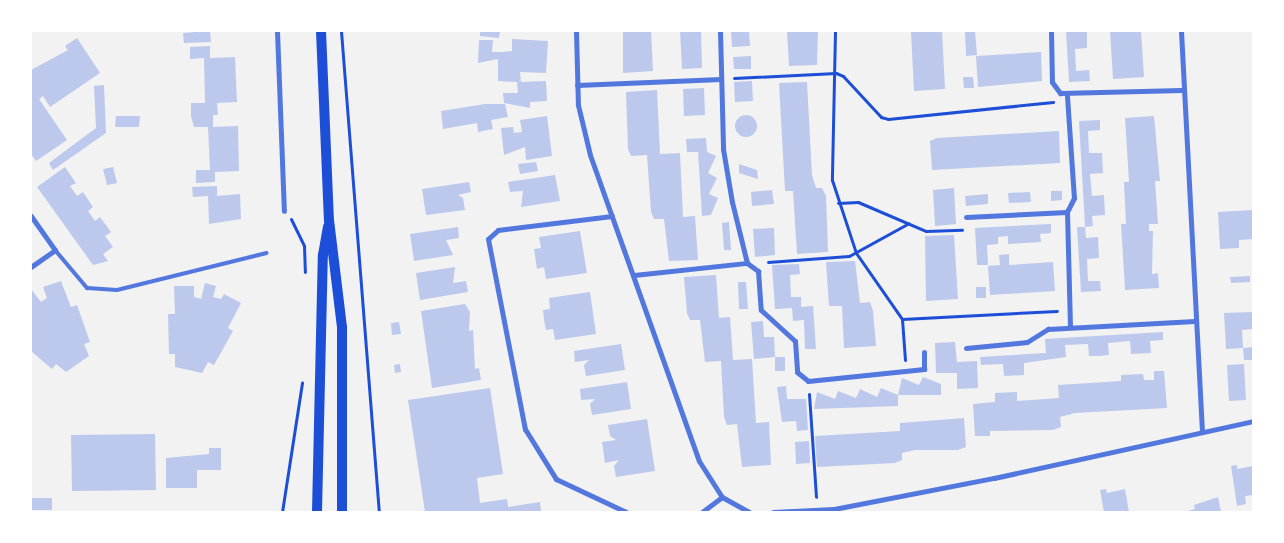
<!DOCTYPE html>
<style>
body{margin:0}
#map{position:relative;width:1284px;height:543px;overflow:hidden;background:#f2f2f2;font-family:Signika,sans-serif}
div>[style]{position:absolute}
.building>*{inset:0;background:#bdc9ec}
.round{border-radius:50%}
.path>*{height:3px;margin:-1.5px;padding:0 1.5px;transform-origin:1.5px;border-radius:1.5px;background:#1d4ed8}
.service>*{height:4px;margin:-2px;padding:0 2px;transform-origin:2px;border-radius:2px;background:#5277de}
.minor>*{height:5px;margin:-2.5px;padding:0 2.5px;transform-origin:2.5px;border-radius:2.5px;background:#5277de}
.secondary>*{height:10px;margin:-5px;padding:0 5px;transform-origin:5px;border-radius:5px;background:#1d4ed8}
span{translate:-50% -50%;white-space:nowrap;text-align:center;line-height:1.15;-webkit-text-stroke:5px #fff;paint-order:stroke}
.frame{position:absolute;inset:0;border:32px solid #fff;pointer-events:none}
</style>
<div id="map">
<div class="building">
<i style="clip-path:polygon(210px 31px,211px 42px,184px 43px,183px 33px)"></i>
<i style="clip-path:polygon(480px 31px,500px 31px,499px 38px,480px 36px)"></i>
<i style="clip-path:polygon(623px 31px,651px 31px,653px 71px,623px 73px)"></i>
<i style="clip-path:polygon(680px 31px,701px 31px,702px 68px,682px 69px)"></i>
<i style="clip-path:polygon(731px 31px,749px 31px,750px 46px,732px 47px)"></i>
<i style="clip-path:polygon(787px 31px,818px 31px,817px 65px,789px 66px)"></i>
<i style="clip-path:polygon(942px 31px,945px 89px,914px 91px,911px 32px)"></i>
<i style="clip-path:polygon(965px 31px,975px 31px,977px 55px,966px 56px)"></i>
<i style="clip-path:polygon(1066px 31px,1087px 31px,1087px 48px,1075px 49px,1076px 71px,1089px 70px,1090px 81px,1069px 82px)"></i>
<i style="clip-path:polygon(1110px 31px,1141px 31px,1144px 77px,1113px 79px)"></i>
<i style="clip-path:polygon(77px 38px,100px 73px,50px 107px,43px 96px,39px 99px,67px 140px,36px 161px,31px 154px,31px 70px,68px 50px,65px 46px)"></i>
<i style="clip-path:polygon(512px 39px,548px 41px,546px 73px,520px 72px,521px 82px,546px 81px,547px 101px,530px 102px,530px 108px,504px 103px,503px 93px,518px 93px,517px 82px,498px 81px,498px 59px,478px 63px,479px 40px,493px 40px,492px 52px,502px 52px,512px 51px)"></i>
<i style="clip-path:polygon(210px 46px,210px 58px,235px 57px,237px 102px,217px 103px,218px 115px,213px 115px,213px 127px,238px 126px,239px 171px,215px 172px,215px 182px,196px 183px,196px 170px,210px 170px,209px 149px,208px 127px,194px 127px,191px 116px,191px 103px,205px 103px,204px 58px,190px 59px,190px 47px)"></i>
<i style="clip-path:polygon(1041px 52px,1042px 81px,978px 87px,976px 56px)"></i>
<i style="clip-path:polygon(751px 56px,751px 69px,734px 69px,733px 57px)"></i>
<i style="clip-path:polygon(963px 77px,973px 77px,974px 88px,964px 88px)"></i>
<i style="clip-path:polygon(752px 81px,753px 101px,735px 102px,734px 82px)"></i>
<i style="clip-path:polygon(807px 82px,812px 175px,816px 188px,822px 188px,826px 196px,828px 252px,797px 254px,793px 191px,785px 191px,779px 83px)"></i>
<i style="clip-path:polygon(104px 85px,106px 133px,53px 170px,49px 163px,96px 128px,94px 86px)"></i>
<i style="clip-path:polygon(704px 88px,705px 115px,684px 116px,683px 89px)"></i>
<i style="clip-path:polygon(657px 90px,660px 154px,680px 153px,683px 217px,695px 216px,698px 260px,669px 261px,664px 219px,654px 219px,651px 212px,647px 155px,631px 156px,628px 149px,626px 92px)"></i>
<i style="clip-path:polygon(485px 104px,505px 104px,508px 117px,491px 120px,493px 129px,478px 132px,477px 123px,443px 129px,441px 111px)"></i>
<i class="round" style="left:735px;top:115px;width:22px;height:22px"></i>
<i style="clip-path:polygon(116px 116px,140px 116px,139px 127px,115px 127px)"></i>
<i style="clip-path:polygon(547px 116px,552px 156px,526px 160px,525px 147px,504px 155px,501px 128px,513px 127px,514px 133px,522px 132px,520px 120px)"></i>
<i style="clip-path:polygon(1154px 116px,1160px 181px,1155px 181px,1158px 224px,1149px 224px,1149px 231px,1153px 231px,1152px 274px,1158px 273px,1159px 288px,1125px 290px,1121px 224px,1126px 224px,1124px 182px,1129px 182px,1125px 118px)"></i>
<i style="clip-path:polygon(1100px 120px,1100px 130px,1088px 131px,1089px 153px,1102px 153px,1103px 173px,1090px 174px,1092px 196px,1104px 195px,1105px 215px,1092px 216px,1093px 226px,1085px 227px,1079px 121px)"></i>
<i style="clip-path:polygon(1059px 131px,1060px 163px,932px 170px,930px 141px,937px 138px)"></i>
<i style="clip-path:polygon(706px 138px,707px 152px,716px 156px,708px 173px,717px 178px,709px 194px,718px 198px,711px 215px,702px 216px,698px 152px,687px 152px,686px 139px)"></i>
<i style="clip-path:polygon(536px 162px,538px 171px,520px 174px,518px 164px)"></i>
<i style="clip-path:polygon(739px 164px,757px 170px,758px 179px,739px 173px)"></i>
<i style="clip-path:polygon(65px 167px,76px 183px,70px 186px,77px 196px,83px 192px,93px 207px,88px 211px,95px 221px,100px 217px,111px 232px,105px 236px,113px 247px,103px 254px,108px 261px,93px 265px,37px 187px)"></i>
<i style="clip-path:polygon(113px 167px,117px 183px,107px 185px,103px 169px)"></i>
<i style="clip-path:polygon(555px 175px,560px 201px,521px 207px,523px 191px,510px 192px,508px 182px)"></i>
<i style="clip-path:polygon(469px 182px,471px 192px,458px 195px,463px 198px,465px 210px,426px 215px,422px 189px)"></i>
<i style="clip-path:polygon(217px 186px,217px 196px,240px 194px,241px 219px,209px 224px,208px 196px,193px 197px,192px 187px)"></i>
<i style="clip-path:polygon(954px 188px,956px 224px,935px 226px,933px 190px)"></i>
<i style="clip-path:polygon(772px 190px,774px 204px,752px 206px,751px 192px)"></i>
<i style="clip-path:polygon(1051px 191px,1062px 191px,1062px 200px,1051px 201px)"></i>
<i style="clip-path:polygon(1030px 192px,1031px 202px,1009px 203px,1008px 193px)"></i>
<i style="clip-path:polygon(988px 194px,988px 204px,966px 206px,965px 196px)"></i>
<i style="clip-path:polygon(1253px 210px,1253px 239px,1239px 240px,1239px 248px,1220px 249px,1218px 212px)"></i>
<i style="clip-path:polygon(729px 222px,731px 250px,724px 250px,722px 223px)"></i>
<i style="clip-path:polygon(1051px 224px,1051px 233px,1040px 234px,1041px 242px,1008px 244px,1008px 236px,998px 237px,998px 244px,987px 245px,988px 265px,977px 265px,975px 228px)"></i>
<i style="clip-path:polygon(458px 227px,459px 238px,446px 240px,453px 255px,414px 261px,410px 234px)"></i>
<i style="clip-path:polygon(1077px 227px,1085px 227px,1086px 238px,1098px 237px,1099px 258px,1087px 259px,1088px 281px,1100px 281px,1101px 291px,1081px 292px)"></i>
<i style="clip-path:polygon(774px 228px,775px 255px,755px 257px,753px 229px)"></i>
<i style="clip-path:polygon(580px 231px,587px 273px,546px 279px,544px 267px,537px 269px,534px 249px,541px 248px,539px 237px)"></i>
<i style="clip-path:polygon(954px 235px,958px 299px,926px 301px,925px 236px)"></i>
<i style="clip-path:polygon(1009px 254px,1009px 265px,1053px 262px,1055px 291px,990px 295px,988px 266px,1000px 265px,999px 255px)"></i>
<i style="clip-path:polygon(855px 261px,860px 303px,870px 302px,873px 311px,876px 346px,844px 348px,842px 306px,829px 306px,826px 262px)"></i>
<i style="clip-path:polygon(799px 264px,800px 274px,790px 275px,791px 297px,801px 297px,801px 307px,813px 306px,816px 349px,805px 349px,804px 320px,793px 321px,792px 308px,775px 309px,772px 265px)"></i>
<i style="clip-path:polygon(455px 267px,453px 283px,466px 281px,468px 292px,420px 300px,416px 273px)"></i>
<i style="clip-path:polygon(716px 275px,719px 318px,730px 317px,733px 360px,752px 359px,756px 423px,769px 422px,771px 465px,742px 467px,737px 424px,727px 425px,724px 417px,721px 361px,705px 362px,700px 320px,690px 320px,687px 313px,684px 277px)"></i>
<i style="clip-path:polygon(1250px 276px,1250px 282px,1231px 283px,1230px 277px)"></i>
<i style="clip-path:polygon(61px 281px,71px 307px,77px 305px,90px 342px,84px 344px,89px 356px,66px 372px,56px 364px,52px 369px,31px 351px,31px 289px,41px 302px,47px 298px,43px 287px)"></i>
<i style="clip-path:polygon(738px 282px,746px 282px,748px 309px,739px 309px)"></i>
<i style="clip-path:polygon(205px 283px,216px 286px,213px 297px,221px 299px,224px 294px,241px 303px,228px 328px,233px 331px,214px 365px,208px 362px,202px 373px,175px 367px,175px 354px,169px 354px,168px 314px,175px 314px,174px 286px,194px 286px,194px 297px,201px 299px)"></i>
<i style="clip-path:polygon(976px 287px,986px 287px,986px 298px,976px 298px)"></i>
<i style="clip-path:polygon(590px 292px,596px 334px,555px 340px,553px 329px,546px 330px,544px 320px,543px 310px,550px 309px,549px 298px)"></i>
<i style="clip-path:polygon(465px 304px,470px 312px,469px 331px,473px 330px,475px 369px,479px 368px,481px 380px,432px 388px,421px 311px)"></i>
<i style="clip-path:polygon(1253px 312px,1253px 329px,1242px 330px,1243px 348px,1226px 349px,1224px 313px)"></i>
<i style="clip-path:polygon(763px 321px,764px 337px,774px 337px,775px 357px,754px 359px,751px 322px)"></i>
<i style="clip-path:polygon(399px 322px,401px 334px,392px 335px,391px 323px)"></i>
<i style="clip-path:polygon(1163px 332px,1163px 340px,1150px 341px,1151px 353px,1131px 354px,1130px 341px,1108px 343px,1109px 355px,1099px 356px,1089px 356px,1088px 344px,1065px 345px,1066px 357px,1024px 363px,1024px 375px,1004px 376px,1003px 364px,981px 365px,980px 357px,1046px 353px,1045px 339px)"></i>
<i style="clip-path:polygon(955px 342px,957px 362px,977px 361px,978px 388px,957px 389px,957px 373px,936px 373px,935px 343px)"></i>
<i style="clip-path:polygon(621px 344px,625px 370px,586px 376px,584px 365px,589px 360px,575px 362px,574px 351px)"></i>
<i style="clip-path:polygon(1253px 347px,1253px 360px,1244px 360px,1243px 348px)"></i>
<i style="clip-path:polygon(775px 357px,785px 357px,785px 371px,775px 371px)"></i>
<i style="clip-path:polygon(400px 364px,401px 372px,395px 373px,394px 365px)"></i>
<i style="clip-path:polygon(1244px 364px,1246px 400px,1229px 401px,1227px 365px)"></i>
<i style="clip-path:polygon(1154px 371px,1164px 371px,1167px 408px,1075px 413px,1060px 417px,1061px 427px,1053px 430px,990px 431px,990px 436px,975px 436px,973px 404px,995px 402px,995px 393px,1017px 392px,1017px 401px,1059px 398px,1058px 385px,1121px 381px,1121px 375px,1143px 374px,1144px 380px,1154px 380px)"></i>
<i style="clip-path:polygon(923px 377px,941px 384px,941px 395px,898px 395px,898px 406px,814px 409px,817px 392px,835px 399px,838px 391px,856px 398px,860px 389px,877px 397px,881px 388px,898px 395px,902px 378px,919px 385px)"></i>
<i style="clip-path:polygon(627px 382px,631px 409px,592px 415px,590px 404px,595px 399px,581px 400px,580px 389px)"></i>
<i style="clip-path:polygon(786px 386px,787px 399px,806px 399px,808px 430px,797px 431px,796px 421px,782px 422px,777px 387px)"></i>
<i style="clip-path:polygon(490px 388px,503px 474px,477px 478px,480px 503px,507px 499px,508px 507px,540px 502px,541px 512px,425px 512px,408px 400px)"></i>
<i style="clip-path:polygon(964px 418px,966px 447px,958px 450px,915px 450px,902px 453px,902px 460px,895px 463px,817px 467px,815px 436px,900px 431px,900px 423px)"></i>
<i style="clip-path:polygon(647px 419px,655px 471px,616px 477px,614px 466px,619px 460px,605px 463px,602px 442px,616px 440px,610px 436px,608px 425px)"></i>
<i style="clip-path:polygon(155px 434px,156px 490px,72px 491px,71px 435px)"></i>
<i style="clip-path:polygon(809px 441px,810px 463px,796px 464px,795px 442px)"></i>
<i style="clip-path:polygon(209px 448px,221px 448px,221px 470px,197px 470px,197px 488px,166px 488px,166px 458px,209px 454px)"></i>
<i style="clip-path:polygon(1237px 465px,1237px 469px,1253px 466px,1253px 495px,1245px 496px,1246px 504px,1237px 506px,1231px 466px)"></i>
<i style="clip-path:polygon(1106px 489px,1107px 493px,1125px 489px,1129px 512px,1104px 512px,1100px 490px)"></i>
<i style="clip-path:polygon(1218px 497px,1221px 512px,1184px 512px,1195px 509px,1194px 505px)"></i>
<i style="clip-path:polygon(31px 498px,52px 498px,52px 510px,31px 510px)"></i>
</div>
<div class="path">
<i style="left:341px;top:31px;width:482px;rotate:85.5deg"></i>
<i style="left:835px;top:31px;width:149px;rotate:91.2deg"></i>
<i style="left:832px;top:180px;width:77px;rotate:71.8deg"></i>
<i style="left:856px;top:253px;width:80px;rotate:55.1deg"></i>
<i style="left:734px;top:78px;width:102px;rotate:-2.8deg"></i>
<i style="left:836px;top:73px;width:8px;rotate:23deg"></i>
<i style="left:843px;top:76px;width:56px;rotate:47.2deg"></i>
<i style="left:881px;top:117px;width:7px;rotate:16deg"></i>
<i style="left:888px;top:119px;width:166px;rotate:-5.9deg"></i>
<i style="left:838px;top:203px;width:20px;rotate:-3deg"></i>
<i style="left:858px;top:202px;width:74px;rotate:23.1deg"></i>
<i style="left:926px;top:231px;width:36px;rotate:-2deg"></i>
<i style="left:291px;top:219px;width:30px;rotate:64deg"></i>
<i style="left:304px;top:246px;width:26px;rotate:88deg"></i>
<i style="left:768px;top:262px;width:81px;rotate:-4.2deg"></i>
<i style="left:849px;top:256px;width:68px;rotate:-28.8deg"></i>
<i style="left:905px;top:360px;width:41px;rotate:-94.2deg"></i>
<i style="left:902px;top:319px;width:155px;rotate:-3deg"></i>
<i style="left:809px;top:394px;width:103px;rotate:86.1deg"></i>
<i style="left:282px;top:512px;width:131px;rotate:-81.2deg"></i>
</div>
<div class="service">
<i style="left:55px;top:250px;width:50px;rotate:49.9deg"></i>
<i style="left:87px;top:288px;width:30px;rotate:4deg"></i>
<i style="left:117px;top:290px;width:154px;rotate:-13.9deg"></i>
</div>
<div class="minor">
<i style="left:277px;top:31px;width:180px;rotate:87.8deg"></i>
<i style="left:576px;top:31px;width:74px;rotate:88.5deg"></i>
<i style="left:578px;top:105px;width:51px;rotate:76.5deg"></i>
<i style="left:590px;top:155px;width:325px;rotate:70.4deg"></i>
<i style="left:699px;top:461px;width:43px;rotate:57.4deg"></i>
<i style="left:722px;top:497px;width:31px;rotate:29deg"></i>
<i style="left:720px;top:31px;width:118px;rotate:88.5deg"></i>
<i style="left:723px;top:149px;width:54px;rotate:80.4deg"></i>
<i style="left:732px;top:202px;width:63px;rotate:76.2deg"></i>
<i style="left:747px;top:263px;width:14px;rotate:36deg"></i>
<i style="left:758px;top:271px;width:39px;rotate:86deg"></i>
<i style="left:761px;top:310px;width:46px;rotate:42.4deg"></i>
<i style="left:795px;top:341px;width:31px;rotate:86deg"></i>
<i style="left:797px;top:372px;width:14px;rotate:39deg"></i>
<i style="left:808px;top:381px;width:117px;rotate:-5.9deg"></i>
<i style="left:924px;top:369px;width:17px;rotate:-90deg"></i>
<i style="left:1051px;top:31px;width:51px;rotate:88.9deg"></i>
<i style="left:1052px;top:82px;width:14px;rotate:54deg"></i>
<i style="left:1060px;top:93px;width:122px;rotate:-1.4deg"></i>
<i style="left:1181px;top:31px;width:401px;rotate:87deg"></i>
<i style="left:577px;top:85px;width:144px;rotate:-2.4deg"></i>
<i style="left:1067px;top:96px;width:102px;rotate:86.1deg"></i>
<i style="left:1074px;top:198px;width:16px;rotate:117deg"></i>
<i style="left:1067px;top:212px;width:115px;rotate:88.5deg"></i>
<i style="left:31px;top:216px;width:42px;rotate:54.8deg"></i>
<i style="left:55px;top:250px;width:29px;rotate:145deg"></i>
<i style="left:612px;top:216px;width:115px;rotate:173deg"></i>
<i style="left:498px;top:230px;width:13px;rotate:138deg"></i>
<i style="left:488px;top:239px;width:194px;rotate:79deg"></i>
<i style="left:525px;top:429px;width:59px;rotate:58.2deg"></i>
<i style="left:556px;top:479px;width:77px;rotate:25.2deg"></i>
<i style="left:966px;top:217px;width:101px;rotate:-2.8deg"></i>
<i style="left:634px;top:275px;width:114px;rotate:-6.1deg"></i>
<i style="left:966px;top:348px;width:61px;rotate:-5.6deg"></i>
<i style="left:1027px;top:342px;width:25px;rotate:-32deg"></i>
<i style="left:1048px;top:329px;width:147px;rotate:-3.1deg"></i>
<i style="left:702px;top:512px;width:25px;rotate:-37deg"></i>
<i style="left:773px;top:512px;width:61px;rotate:-2.8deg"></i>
<i style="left:834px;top:509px;width:163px;rotate:-11deg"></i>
<i style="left:994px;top:478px;width:265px;rotate:-12.4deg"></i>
</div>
<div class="secondary">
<i style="left:321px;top:31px;width:189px;rotate:87.6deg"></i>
<i style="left:329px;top:220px;width:109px;rotate:83.1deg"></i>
<i style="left:342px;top:328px;width:184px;rotate:90deg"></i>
<i style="left:317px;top:512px;width:257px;rotate:-88.7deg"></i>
<i style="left:323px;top:255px;width:29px;rotate:-80deg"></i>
</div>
<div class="frame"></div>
</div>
